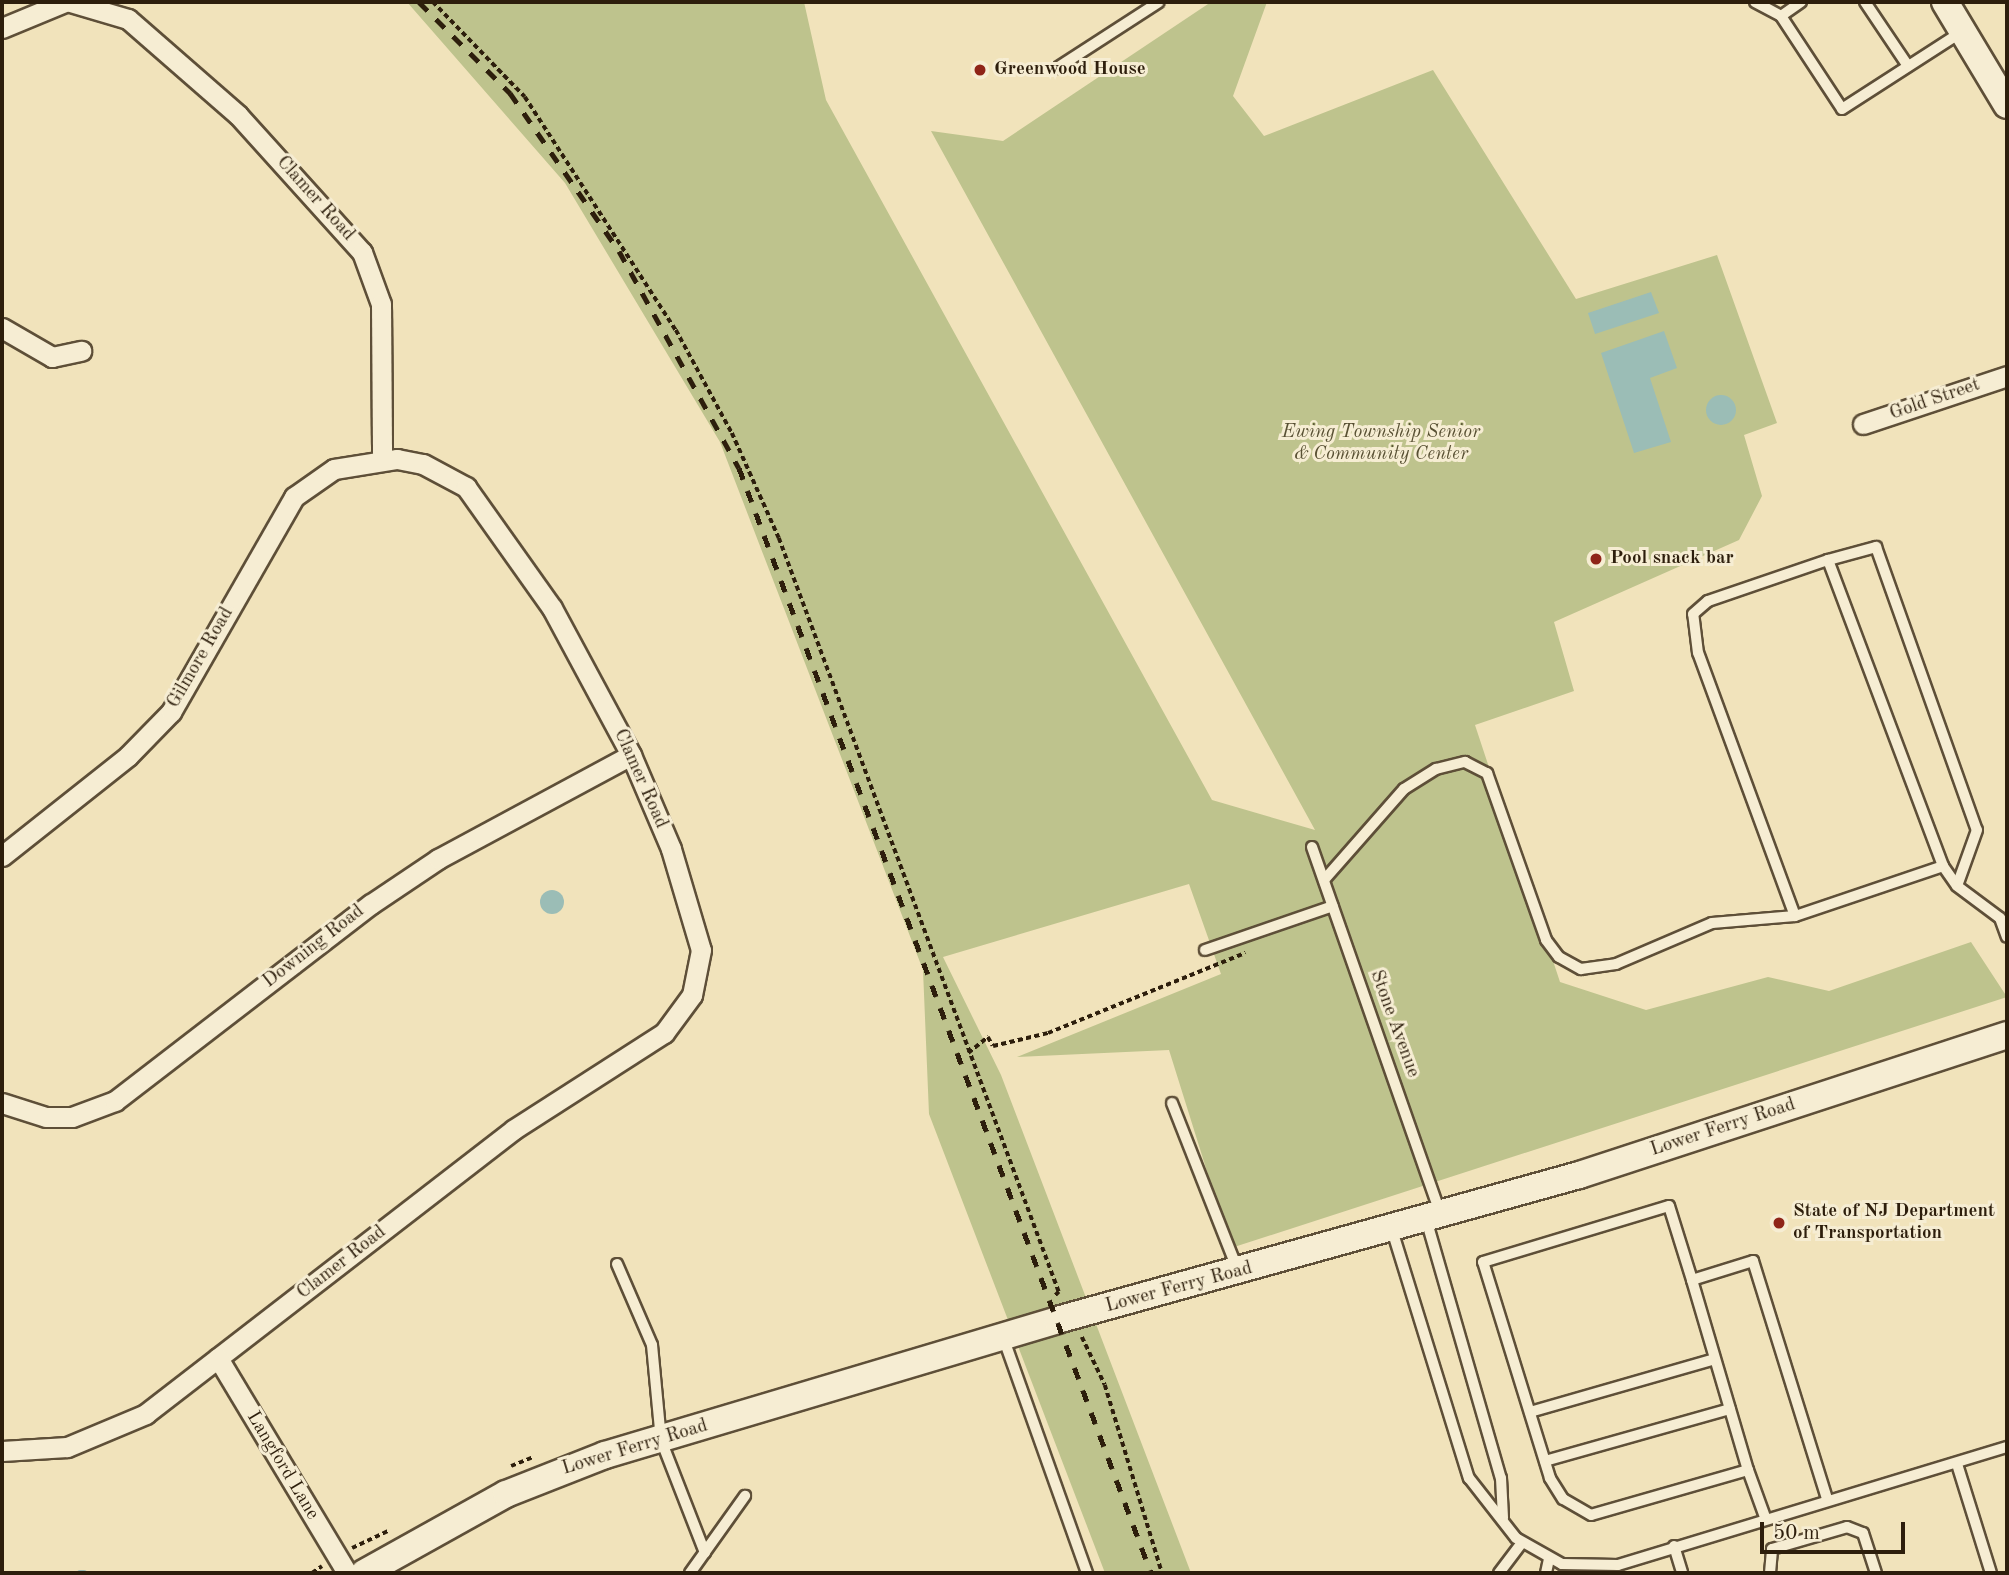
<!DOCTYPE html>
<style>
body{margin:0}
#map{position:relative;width:2009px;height:1575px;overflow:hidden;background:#f1e3bb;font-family:"Old Standard TT",serif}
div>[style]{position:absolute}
.green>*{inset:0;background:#bec38d}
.water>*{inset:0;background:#9bbdb6}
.round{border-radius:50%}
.stream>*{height:6px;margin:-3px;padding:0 3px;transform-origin:3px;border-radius:3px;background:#9bbdb6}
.path>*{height:3.5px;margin-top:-1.75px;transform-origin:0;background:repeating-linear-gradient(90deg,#2d1e0c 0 5px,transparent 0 8.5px)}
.roads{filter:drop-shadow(2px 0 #5e4f38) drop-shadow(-2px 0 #5e4f38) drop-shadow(0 2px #5e4f38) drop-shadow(0 -2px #5e4f38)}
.lane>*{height:10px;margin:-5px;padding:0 5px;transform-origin:5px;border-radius:5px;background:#f6edd3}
.street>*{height:19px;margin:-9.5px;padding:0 9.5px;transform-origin:9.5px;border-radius:9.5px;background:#f6edd3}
.secondary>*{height:26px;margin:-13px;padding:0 13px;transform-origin:13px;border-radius:13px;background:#f6edd3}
.rail>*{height:5px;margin-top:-2.5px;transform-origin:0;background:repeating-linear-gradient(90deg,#2d1e0c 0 12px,transparent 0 24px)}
.dots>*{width:19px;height:19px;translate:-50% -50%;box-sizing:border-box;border:4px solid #f6edd3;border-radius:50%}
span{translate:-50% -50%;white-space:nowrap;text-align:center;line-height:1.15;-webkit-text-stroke:6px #f6edd3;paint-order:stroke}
.poi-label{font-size:19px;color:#2d1e0c;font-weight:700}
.left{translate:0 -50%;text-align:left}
.street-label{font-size:19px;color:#2d1e0c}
.park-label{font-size:19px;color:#585033;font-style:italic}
.frame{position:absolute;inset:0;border:4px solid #2d1e0c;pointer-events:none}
.scale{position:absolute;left:1760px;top:1522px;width:145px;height:32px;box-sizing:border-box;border:4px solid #2d1e0c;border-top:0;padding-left:9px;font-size:21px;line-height:24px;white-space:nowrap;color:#2d1e0c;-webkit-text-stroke:5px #f6edd3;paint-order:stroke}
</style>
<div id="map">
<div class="green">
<i style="clip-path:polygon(407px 2px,804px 2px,826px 100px,1212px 800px,1315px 830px,931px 131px,1003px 141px,1211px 2px,1267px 2px,1233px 96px,1264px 136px,1433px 70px,1576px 299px,1717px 255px,1777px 423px,1744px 435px,1762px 496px,1739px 540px,1554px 622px,1574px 691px,1475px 725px,1560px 982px,1646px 1010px,1768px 977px,1829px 991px,1971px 942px,2007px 997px,1231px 1248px,1169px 1050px,1017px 1057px,1221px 974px,1189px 884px,943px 957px,1001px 1075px,1191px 1573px,1105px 1573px,929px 1114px,923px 970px,720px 442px,565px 183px)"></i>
</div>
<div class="water">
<i style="clip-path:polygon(1651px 292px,1659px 313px,1595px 334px,1588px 313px)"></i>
<i style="clip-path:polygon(1664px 331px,1677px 368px,1650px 378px,1671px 442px,1634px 453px,1601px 353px)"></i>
<i class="round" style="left:1706px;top:395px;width:30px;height:30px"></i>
<i class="round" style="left:540px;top:890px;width:24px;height:24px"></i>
</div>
<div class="stream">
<i style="left:80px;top:1573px;width:4px"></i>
</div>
<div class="path">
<i style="left:433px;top:2px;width:132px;rotate:45.9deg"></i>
<i style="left:525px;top:97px;width:278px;rotate:57.1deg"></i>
<i style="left:676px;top:330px;width:117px;rotate:61.5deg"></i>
<i style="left:732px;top:433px;width:115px;rotate:65.9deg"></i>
<i style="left:779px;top:538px;width:804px;rotate:69.63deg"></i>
<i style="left:1059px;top:1292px;width:6px;rotate:135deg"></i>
<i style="left:968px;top:1053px;width:26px;rotate:-39deg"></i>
<i style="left:988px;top:1037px;width:10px;rotate:61deg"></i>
<i style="left:993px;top:1046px;width:57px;rotate:-13.3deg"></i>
<i style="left:1048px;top:1033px;width:213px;rotate:-22.1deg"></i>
<i style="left:1082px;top:1337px;width:53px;rotate:64.4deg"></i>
<i style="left:1105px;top:1385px;width:196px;rotate:73.1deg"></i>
<i style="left:511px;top:1466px;width:24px;rotate:-22deg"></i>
<i style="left:352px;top:1548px;width:42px;rotate:-25.3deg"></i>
<i style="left:312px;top:1573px;width:12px;rotate:-35deg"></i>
</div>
<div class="roads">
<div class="lane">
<i style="left:1755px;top:2px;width:30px;rotate:28deg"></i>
<i style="left:1801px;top:2px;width:24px;rotate:145deg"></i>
<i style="left:1781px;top:16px;width:111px;rotate:56.7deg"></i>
<i style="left:1842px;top:109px;width:144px;rotate:-32.8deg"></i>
<i style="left:1865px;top:2px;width:77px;rotate:56.1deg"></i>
<i style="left:1057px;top:68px;width:121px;rotate:-32.9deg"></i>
<i style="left:1828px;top:560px;width:50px;rotate:-15.2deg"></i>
<i style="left:1876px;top:547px;width:300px;rotate:70.4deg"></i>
<i style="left:1977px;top:830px;width:59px;rotate:109.7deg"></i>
<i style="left:1312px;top:847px;width:388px;rotate:70.7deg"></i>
<i style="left:1943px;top:866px;width:156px;rotate:161.3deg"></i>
<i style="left:1795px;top:916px;width:280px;rotate:-110.2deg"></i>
<i style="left:1698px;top:653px;width:39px;rotate:-97deg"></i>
<i style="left:1693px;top:614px;width:20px;rotate:-41deg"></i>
<i style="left:1708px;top:601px;width:127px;rotate:-18.9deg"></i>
<i style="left:1828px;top:560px;width:327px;rotate:69.4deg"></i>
<i style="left:1943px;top:866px;width:24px;rotate:55deg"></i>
<i style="left:1957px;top:886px;width:54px;rotate:36.7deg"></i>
<i style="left:2000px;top:918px;width:20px;rotate:70deg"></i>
<i style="left:1324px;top:880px;width:121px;rotate:-48.7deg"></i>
<i style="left:1404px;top:789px;width:38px;rotate:-32deg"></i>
<i style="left:1436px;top:769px;width:30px;rotate:-14deg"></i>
<i style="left:1465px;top:762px;width:25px;rotate:27deg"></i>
<i style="left:1487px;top:773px;width:177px;rotate:70.5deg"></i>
<i style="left:1546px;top:940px;width:21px;rotate:53deg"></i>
<i style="left:1559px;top:957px;width:25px;rotate:29deg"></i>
<i style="left:1581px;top:969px;width:35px;rotate:-8deg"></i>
<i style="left:1616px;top:964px;width:104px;rotate:-23.1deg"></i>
<i style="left:1712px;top:923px;width:83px;rotate:-4.8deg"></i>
<i style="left:1205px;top:950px;width:135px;rotate:-19deg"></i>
<i style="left:1172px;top:1103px;width:177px;rotate:68.5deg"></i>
<i style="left:1426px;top:1219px;width:270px;rotate:73.9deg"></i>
<i style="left:1501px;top:1478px;width:40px;rotate:87.1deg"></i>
<i style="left:1392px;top:1230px;width:260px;rotate:72.8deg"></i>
<i style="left:1469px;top:1478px;width:76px;rotate:51.9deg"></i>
<i style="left:1516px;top:1538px;width:53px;rotate:29.5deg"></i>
<i style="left:1562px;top:1564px;width:56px;rotate:1deg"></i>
<i style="left:1618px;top:1565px;width:407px;rotate:-16.9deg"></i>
<i style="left:617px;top:1264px;width:88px;rotate:66.6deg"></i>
<i style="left:652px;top:1345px;width:95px;rotate:84.6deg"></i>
<i style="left:661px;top:1440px;width:121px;rotate:68.7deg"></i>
<i style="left:1692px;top:1280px;width:198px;rotate:73.6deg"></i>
<i style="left:1003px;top:1337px;width:251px;rotate:70.4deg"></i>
<i style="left:1530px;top:1412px;width:192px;rotate:-16deg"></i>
<i style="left:1545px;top:1461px;width:192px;rotate:-15.7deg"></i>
<i style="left:1957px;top:1464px;width:114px;rotate:72.7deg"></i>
<i style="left:1765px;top:1517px;width:50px;rotate:-109.9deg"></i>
<i style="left:1748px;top:1470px;width:163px;rotate:164deg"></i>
<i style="left:1591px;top:1515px;width:32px;rotate:-150deg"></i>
<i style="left:1563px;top:1499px;width:25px;rotate:-122deg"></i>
<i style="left:1550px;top:1478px;width:226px;rotate:-107.2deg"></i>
<i style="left:1483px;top:1262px;width:194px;rotate:-16.8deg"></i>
<i style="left:1669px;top:1206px;width:77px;rotate:72.7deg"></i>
<i style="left:1692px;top:1280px;width:64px;rotate:-17.3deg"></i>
<i style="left:1753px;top:1261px;width:249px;rotate:72.7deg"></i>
<i style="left:1674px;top:1546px;width:28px;rotate:73deg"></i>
<i style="left:690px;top:1573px;width:95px;rotate:-54.5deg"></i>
<i style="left:1499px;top:1573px;width:38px;rotate:-53deg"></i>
<i style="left:1546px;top:1573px;width:14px;rotate:-78deg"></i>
<i style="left:1770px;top:1573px;width:24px;rotate:-85deg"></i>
<i style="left:1772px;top:1549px;width:78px;rotate:-16.3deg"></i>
<i style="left:1847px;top:1527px;width:17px;rotate:21deg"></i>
<i style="left:1863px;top:1533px;width:42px;rotate:72deg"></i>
</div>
<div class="street">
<i style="left:70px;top:2px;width:60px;rotate:16.3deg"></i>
<i style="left:128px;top:19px;width:146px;rotate:41.1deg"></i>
<i style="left:238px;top:115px;width:185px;rotate:47.9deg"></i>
<i style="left:362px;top:252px;width:55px;rotate:69.9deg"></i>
<i style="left:381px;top:304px;width:154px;rotate:89.6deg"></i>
<i style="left:2px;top:28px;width:68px;rotate:-22.4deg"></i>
<i style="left:2px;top:328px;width:58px;rotate:30.1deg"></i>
<i style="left:52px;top:357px;width:30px;rotate:-12deg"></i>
<i style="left:1863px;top:424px;width:152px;rotate:-18.4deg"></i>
<i style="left:2px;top:856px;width:161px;rotate:-38.4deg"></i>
<i style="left:128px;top:756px;width:62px;rotate:-45.7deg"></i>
<i style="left:171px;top:712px;width:248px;rotate:-60.2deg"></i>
<i style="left:294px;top:497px;width:49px;rotate:-35deg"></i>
<i style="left:334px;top:469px;width:64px;rotate:-9deg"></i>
<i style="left:397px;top:459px;width:26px;rotate:11deg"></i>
<i style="left:423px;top:464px;width:49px;rotate:28.1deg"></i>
<i style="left:466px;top:487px;width:148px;rotate:54.6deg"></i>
<i style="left:552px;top:608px;width:167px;rotate:61.7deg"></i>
<i style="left:631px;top:755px;width:102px;rotate:66.9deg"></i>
<i style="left:671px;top:849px;width:105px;rotate:73.5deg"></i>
<i style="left:701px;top:950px;width:46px;rotate:101.3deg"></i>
<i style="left:692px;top:995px;width:47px;rotate:126.4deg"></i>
<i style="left:664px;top:1033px;width:179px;rotate:147.3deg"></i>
<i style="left:513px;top:1130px;width:464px;rotate:142.3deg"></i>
<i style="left:146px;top:1414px;width:86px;rotate:157.3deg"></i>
<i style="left:67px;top:1447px;width:65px;rotate:176.5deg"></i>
<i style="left:2px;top:1103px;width:46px;rotate:17.7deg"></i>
<i style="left:46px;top:1117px;width:26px"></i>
<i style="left:72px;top:1117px;width:46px;rotate:-20.4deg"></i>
<i style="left:115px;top:1101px;width:323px;rotate:-37.6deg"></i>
<i style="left:371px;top:904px;width:81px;rotate:-33.9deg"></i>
<i style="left:438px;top:859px;width:219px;rotate:-28.3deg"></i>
<i style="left:218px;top:1358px;width:251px;rotate:59deg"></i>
</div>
<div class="secondary">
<i style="left:1945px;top:2px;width:120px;rotate:59deg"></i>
<i style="left:364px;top:1573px;width:162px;rotate:-29.1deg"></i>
<i style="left:506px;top:1494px;width:106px;rotate:-21.5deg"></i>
<i style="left:605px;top:1455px;width:472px;rotate:-16.6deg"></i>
<i style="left:1057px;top:1320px;width:542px;rotate:-15.52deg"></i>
<i style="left:1579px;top:1175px;width:450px;rotate:-18.1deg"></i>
</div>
</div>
<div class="rail">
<i style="left:419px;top:2px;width:129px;rotate:45deg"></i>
<i style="left:510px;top:93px;width:192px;rotate:55.4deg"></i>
<i style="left:619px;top:251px;width:248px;rotate:61.1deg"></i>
<i style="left:739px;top:468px;width:1179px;rotate:69.55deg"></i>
</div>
<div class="dots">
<i style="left:980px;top:70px;background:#8f2418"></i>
<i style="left:1596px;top:559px;background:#8f2418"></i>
<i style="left:1779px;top:1223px;background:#8f2418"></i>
</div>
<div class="poi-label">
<span class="left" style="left:994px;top:70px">Greenwood House</span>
<span class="left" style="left:1610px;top:559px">Pool snack bar</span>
<span class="left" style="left:1793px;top:1223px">State of NJ Department<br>of Transportation</span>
</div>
<div class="street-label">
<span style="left:315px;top:199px;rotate:48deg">Clamer Road</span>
<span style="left:1935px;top:400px;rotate:-19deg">Gold Street</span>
<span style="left:201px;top:658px;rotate:-60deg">Gilmore Road</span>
<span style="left:640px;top:779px;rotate:66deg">Clamer Road</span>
<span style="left:314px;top:947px;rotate:-38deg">Downing Road</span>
<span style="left:1394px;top:1024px;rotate:70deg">Stone Avenue</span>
<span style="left:1723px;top:1128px;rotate:-18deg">Lower Ferry Road</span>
<span style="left:342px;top:1263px;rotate:-38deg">Clamer Road</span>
<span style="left:1179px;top:1288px;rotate:-15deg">Lower Ferry Road</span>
<span style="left:635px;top:1448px;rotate:-17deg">Lower Ferry Road</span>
<span style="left:282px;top:1466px;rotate:59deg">Langford Lane</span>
</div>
<div class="park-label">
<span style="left:1381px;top:444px">Ewing Township Senior<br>&amp; Community Center</span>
</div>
<div class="frame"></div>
<div class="scale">50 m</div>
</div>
